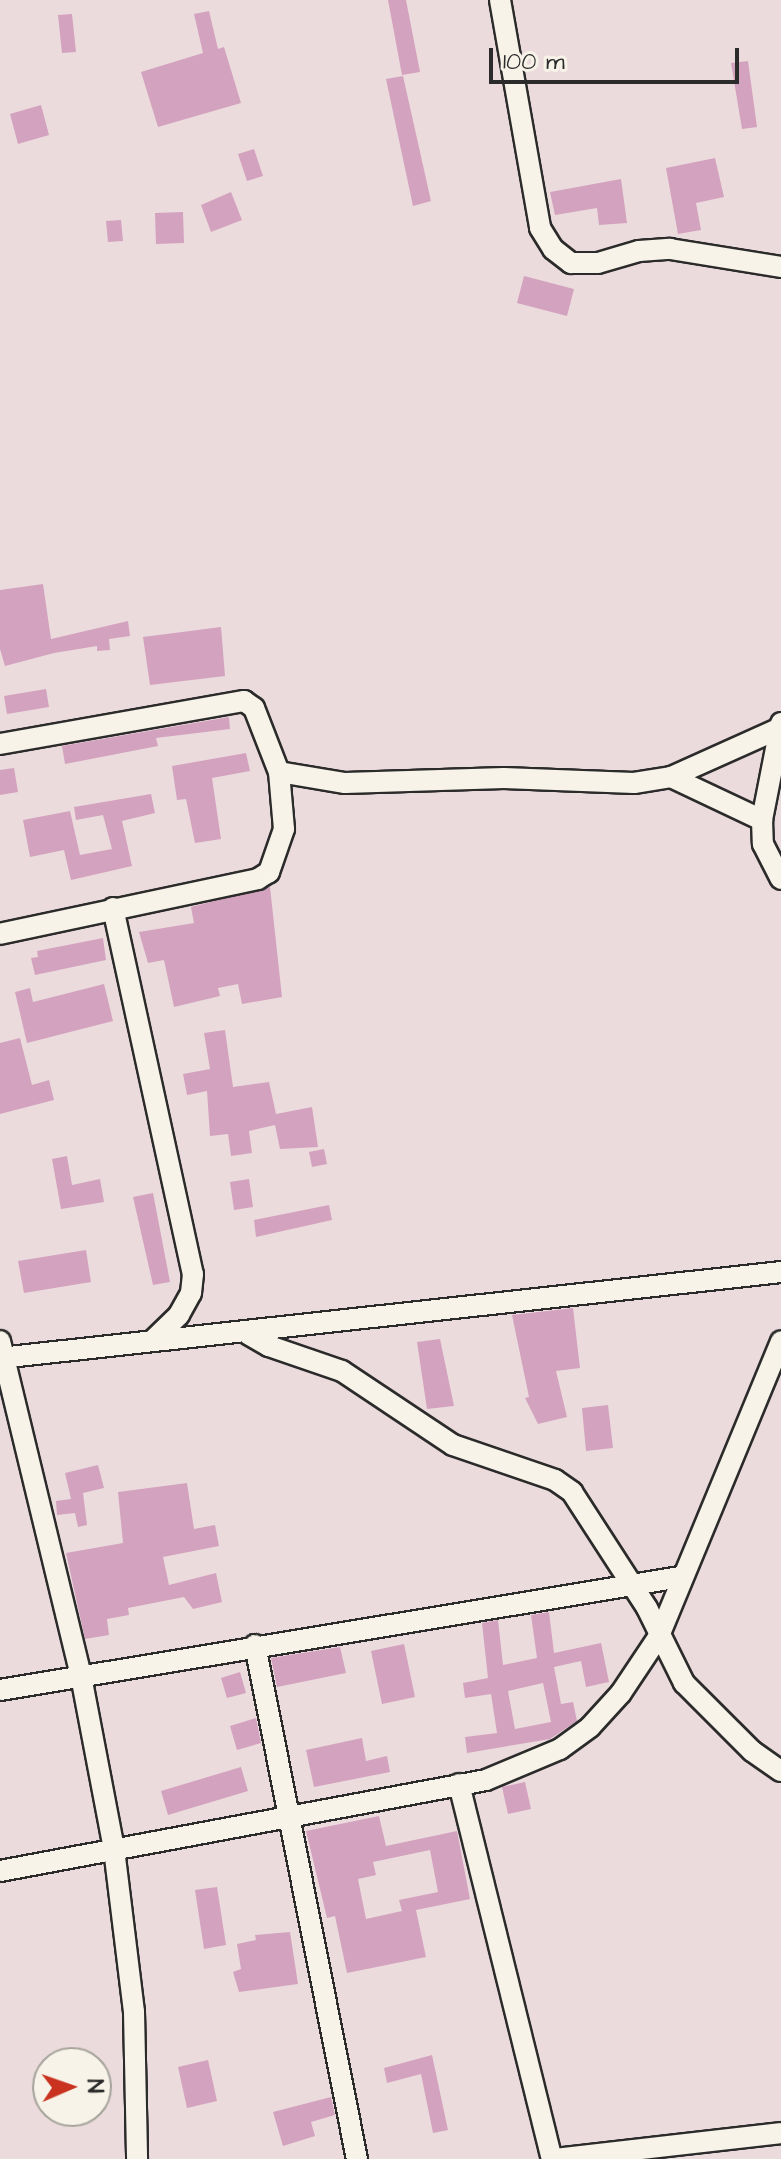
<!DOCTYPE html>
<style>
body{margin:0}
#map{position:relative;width:781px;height:2159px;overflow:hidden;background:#ecdbdc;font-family:"Architects Daughter",sans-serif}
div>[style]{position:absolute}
.building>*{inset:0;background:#d3a2bf}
.roads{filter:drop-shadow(2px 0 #2b2b2b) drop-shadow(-2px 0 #2b2b2b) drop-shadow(0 2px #2b2b2b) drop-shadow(0 -2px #2b2b2b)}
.street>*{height:20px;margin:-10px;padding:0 10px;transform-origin:10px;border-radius:10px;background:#f7f3e8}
span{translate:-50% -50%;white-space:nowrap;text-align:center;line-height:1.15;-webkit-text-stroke:7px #f7f3e8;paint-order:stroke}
.north{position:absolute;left:32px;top:2047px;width:80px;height:80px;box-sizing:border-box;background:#f7f3e8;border:2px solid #a5a39c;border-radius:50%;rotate:88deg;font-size:22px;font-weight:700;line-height:32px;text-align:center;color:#2b2b2b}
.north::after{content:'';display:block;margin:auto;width:28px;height:36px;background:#c8321e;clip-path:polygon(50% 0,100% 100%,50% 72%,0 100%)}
.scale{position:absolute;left:489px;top:48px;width:250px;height:36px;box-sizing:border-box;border:4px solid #2b2b2b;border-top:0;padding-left:10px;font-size:24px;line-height:28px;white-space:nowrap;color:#2b2b2b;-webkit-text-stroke:6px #f7f3e8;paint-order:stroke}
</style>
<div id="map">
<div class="building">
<i style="clip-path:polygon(388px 0,406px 0,420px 72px,402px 75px)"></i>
<i style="clip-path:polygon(209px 11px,218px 49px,224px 47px,241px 103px,158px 127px,141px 72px,203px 53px,194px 14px)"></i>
<i style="clip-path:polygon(72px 14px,76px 52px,62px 53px,58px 15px)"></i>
<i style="clip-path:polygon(748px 61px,757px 127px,742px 129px,731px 63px)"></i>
<i style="clip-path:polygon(403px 76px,431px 201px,413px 206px,386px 79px)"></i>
<i style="clip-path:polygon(41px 105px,49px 135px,18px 144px,10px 114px)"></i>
<i style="clip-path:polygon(254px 149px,263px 176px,247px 181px,238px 154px)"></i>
<i style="clip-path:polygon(715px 158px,724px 197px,696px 203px,701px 230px,678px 234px,666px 168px)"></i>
<i style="clip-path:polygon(621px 179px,627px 223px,599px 225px,597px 208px,555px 215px,550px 192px)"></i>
<i style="clip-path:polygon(231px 192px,242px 220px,211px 232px,201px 205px)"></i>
<i style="clip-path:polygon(183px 212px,184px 243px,156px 244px,155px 213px)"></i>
<i style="clip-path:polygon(121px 220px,123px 241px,108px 242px,106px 221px)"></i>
<i style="clip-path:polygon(524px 276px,574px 289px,567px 316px,517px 303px)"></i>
<i style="clip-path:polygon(43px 584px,51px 639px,128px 621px,130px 636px,109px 639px,110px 650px,97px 651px,97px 646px,54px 653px,5px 666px,0 649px,0 590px)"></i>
<i style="clip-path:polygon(221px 627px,225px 676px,150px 685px,143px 637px)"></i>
<i style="clip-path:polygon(46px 689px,49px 707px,7px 714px,4px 696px)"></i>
<i style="clip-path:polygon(229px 717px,230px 729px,156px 738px,158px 746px,65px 764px,62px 746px)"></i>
<i style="clip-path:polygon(246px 753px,250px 771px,212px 778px,221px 839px,195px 843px,186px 799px,177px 800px,172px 766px)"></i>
<i style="clip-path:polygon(14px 768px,18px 792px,0 795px,0 770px)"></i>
<i style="clip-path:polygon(151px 794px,155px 813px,122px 821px,132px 866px,71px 880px,64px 850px,30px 857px,23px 820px,70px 811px,80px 855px,112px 849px,103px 815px,76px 820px,74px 807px)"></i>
<i style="clip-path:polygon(270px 887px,282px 997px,242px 1004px,238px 984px,218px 988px,220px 996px,174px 1007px,164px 960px,148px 963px,139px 932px,194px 923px,191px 907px)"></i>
<i style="clip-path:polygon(103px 938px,106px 960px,35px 975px,31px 958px,38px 957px,37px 951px)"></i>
<i style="clip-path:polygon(104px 984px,113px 1021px,27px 1043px,15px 992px,30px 988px,33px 1002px)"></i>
<i style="clip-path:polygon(225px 1030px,233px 1087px,269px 1082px,276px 1114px,312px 1107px,318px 1147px,280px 1149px,275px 1125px,249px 1131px,252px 1153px,231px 1156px,228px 1134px,210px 1136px,207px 1091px,187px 1095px,183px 1074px,210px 1069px,204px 1033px)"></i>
<i style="clip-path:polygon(20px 1038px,32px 1085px,49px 1080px,54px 1100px,0 1114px,0 1043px)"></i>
<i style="clip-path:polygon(324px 1149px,327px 1164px,312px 1167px,309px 1152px)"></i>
<i style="clip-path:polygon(67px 1156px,72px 1185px,100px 1179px,104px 1202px,61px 1209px,52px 1159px)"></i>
<i style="clip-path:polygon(249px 1179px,253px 1207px,234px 1210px,230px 1182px)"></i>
<i style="clip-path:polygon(153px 1193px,170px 1282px,153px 1285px,133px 1197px)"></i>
<i style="clip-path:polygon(329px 1205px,332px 1220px,256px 1237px,254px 1220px)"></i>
<i style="clip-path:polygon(86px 1250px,91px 1282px,24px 1293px,18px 1261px)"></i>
<i style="clip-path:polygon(573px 1308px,580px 1368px,556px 1371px,567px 1417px,538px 1424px,525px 1398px,529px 1397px,512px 1315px)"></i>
<i style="clip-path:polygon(440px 1339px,454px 1406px,427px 1409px,417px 1342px)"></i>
<i style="clip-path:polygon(608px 1405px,613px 1448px,586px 1451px,582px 1408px)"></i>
<i style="clip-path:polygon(98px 1465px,104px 1488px,83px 1493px,87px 1525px,78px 1527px,75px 1513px,57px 1515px,56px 1501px,71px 1499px,65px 1473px)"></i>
<i style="clip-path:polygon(187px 1483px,194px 1529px,215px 1525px,219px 1546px,163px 1557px,169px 1585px,216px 1573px,222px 1602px,193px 1609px,184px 1597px,128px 1608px,129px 1615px,107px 1619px,109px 1635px,85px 1639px,66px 1553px,123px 1543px,118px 1492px)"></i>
<i style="clip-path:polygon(evenodd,549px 1612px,554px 1653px,601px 1643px,609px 1682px,586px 1687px,581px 1661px,554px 1667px,561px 1704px,573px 1702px,577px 1721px,550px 1739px,467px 1753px,465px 1737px,497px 1733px,491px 1694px,465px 1698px,463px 1683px,488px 1678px,482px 1623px,498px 1620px,503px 1665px,537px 1658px,531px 1615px,549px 1612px,543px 1683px,551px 1722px,515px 1729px,508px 1691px,543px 1683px)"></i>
<i style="clip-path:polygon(404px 1644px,415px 1697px,382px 1704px,371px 1651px)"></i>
<i style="clip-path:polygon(340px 1647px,346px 1673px,277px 1687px,271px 1658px)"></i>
<i style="clip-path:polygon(240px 1672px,246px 1693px,227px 1698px,221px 1678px)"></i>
<i style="clip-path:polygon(256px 1718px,261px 1743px,237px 1750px,230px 1726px)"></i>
<i style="clip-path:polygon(362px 1738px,366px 1761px,387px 1756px,390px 1772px,314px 1787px,306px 1750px)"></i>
<i style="clip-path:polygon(241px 1767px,248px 1791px,168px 1815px,161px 1791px)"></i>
<i style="clip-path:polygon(525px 1782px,531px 1809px,508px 1814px,502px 1787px)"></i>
<i style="clip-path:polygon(evenodd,379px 1816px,386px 1846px,457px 1831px,470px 1899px,416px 1910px,426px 1957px,347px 1973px,335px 1916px,327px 1918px,306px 1831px,379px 1816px,430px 1850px,438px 1892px,399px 1900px,402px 1911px,366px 1919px,358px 1879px,376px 1875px,373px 1862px,430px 1850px)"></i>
<i style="clip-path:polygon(217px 1887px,226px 1945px,204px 1949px,195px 1890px)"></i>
<i style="clip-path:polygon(290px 1932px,298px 1984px,239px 1992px,233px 1972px,241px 1969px,237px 1944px,256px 1940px,255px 1935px)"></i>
<i style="clip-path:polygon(432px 2055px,448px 2130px,433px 2133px,421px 2074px,387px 2083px,384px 2068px)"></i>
<i style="clip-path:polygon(208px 2060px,217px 2101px,187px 2108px,178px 2067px)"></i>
<i style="clip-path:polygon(331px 2097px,335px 2115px,311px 2122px,315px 2136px,283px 2146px,273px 2112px)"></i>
</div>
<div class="roads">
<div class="street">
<i style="left:500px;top:0;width:231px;rotate:80deg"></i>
<i style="left:540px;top:228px;width:25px;rotate:58deg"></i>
<i style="left:553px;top:249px;width:23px;rotate:38deg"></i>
<i style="left:571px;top:263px;width:27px"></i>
<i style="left:598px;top:263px;width:43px;rotate:-16.3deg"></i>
<i style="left:639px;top:251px;width:31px;rotate:-4deg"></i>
<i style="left:670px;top:249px;width:112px;rotate:9.2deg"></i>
<i style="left:781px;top:723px;width:99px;rotate:101.1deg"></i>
<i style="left:762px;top:820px;width:24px;rotate:88deg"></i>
<i style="left:763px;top:844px;width:39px;rotate:63deg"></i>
<i style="left:0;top:744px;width:248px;rotate:-10deg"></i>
<i style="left:244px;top:701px;width:12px;rotate:35deg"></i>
<i style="left:254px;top:708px;width:69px;rotate:68.7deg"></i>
<i style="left:279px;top:772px;width:57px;rotate:85deg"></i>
<i style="left:284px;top:829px;width:46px;rotate:109.2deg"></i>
<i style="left:269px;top:872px;width:13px;rotate:148deg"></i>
<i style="left:258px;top:879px;width:264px;rotate:168deg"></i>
<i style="left:279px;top:772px;width:67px;rotate:9.5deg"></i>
<i style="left:345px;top:783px;width:159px;rotate:-1.8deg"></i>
<i style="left:504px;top:778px;width:130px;rotate:2.2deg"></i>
<i style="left:634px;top:783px;width:37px;rotate:-9deg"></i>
<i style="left:671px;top:777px;width:117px;rotate:-24.2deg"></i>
<i style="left:671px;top:777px;width:101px;rotate:25.3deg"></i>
<i style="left:113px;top:908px;width:375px;rotate:77.7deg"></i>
<i style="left:193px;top:1274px;width:19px;rotate:96deg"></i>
<i style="left:191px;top:1293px;width:25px;rotate:119deg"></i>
<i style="left:179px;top:1315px;width:37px;rotate:136deg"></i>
<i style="left:248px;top:1334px;width:24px;rotate:30deg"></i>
<i style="left:269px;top:1346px;width:77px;rotate:18.9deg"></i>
<i style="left:342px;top:1371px;width:133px;rotate:33.7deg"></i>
<i style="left:453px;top:1445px;width:108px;rotate:18.9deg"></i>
<i style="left:555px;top:1480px;width:21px;rotate:35deg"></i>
<i style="left:572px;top:1492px;width:138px;rotate:57.1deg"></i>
<i style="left:647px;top:1608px;width:84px;rotate:63.7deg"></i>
<i style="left:684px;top:1683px;width:96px;rotate:45deg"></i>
<i style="left:752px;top:1751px;width:35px;rotate:35deg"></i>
<i style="left:0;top:1341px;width:345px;rotate:76.4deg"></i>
<i style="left:81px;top:1676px;width:176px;rotate:79.2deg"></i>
<i style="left:114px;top:1849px;width:164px;rotate:83deg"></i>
<i style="left:134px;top:2012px;width:147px;rotate:88.8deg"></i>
<i style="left:0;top:1358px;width:786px;rotate:-6.28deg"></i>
<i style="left:255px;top:1645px;width:524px;rotate:78.78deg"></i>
<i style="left:0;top:1690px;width:689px;rotate:-9.43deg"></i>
<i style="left:459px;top:1784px;width:386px;rotate:76.1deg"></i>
<i style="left:0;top:1871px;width:494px;rotate:-10.6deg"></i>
<i style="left:486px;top:1780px;width:80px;rotate:-22.7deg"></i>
<i style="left:560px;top:1749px;width:37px;rotate:-36deg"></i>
<i style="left:590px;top:1727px;width:46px;rotate:-47.6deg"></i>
<i style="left:621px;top:1693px;width:69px;rotate:-56.3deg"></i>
<i style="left:659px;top:1636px;width:319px;rotate:-67.5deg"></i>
<i style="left:554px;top:2159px;width:228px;rotate:-6.5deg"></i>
</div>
</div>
<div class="north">N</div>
<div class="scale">100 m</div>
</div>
